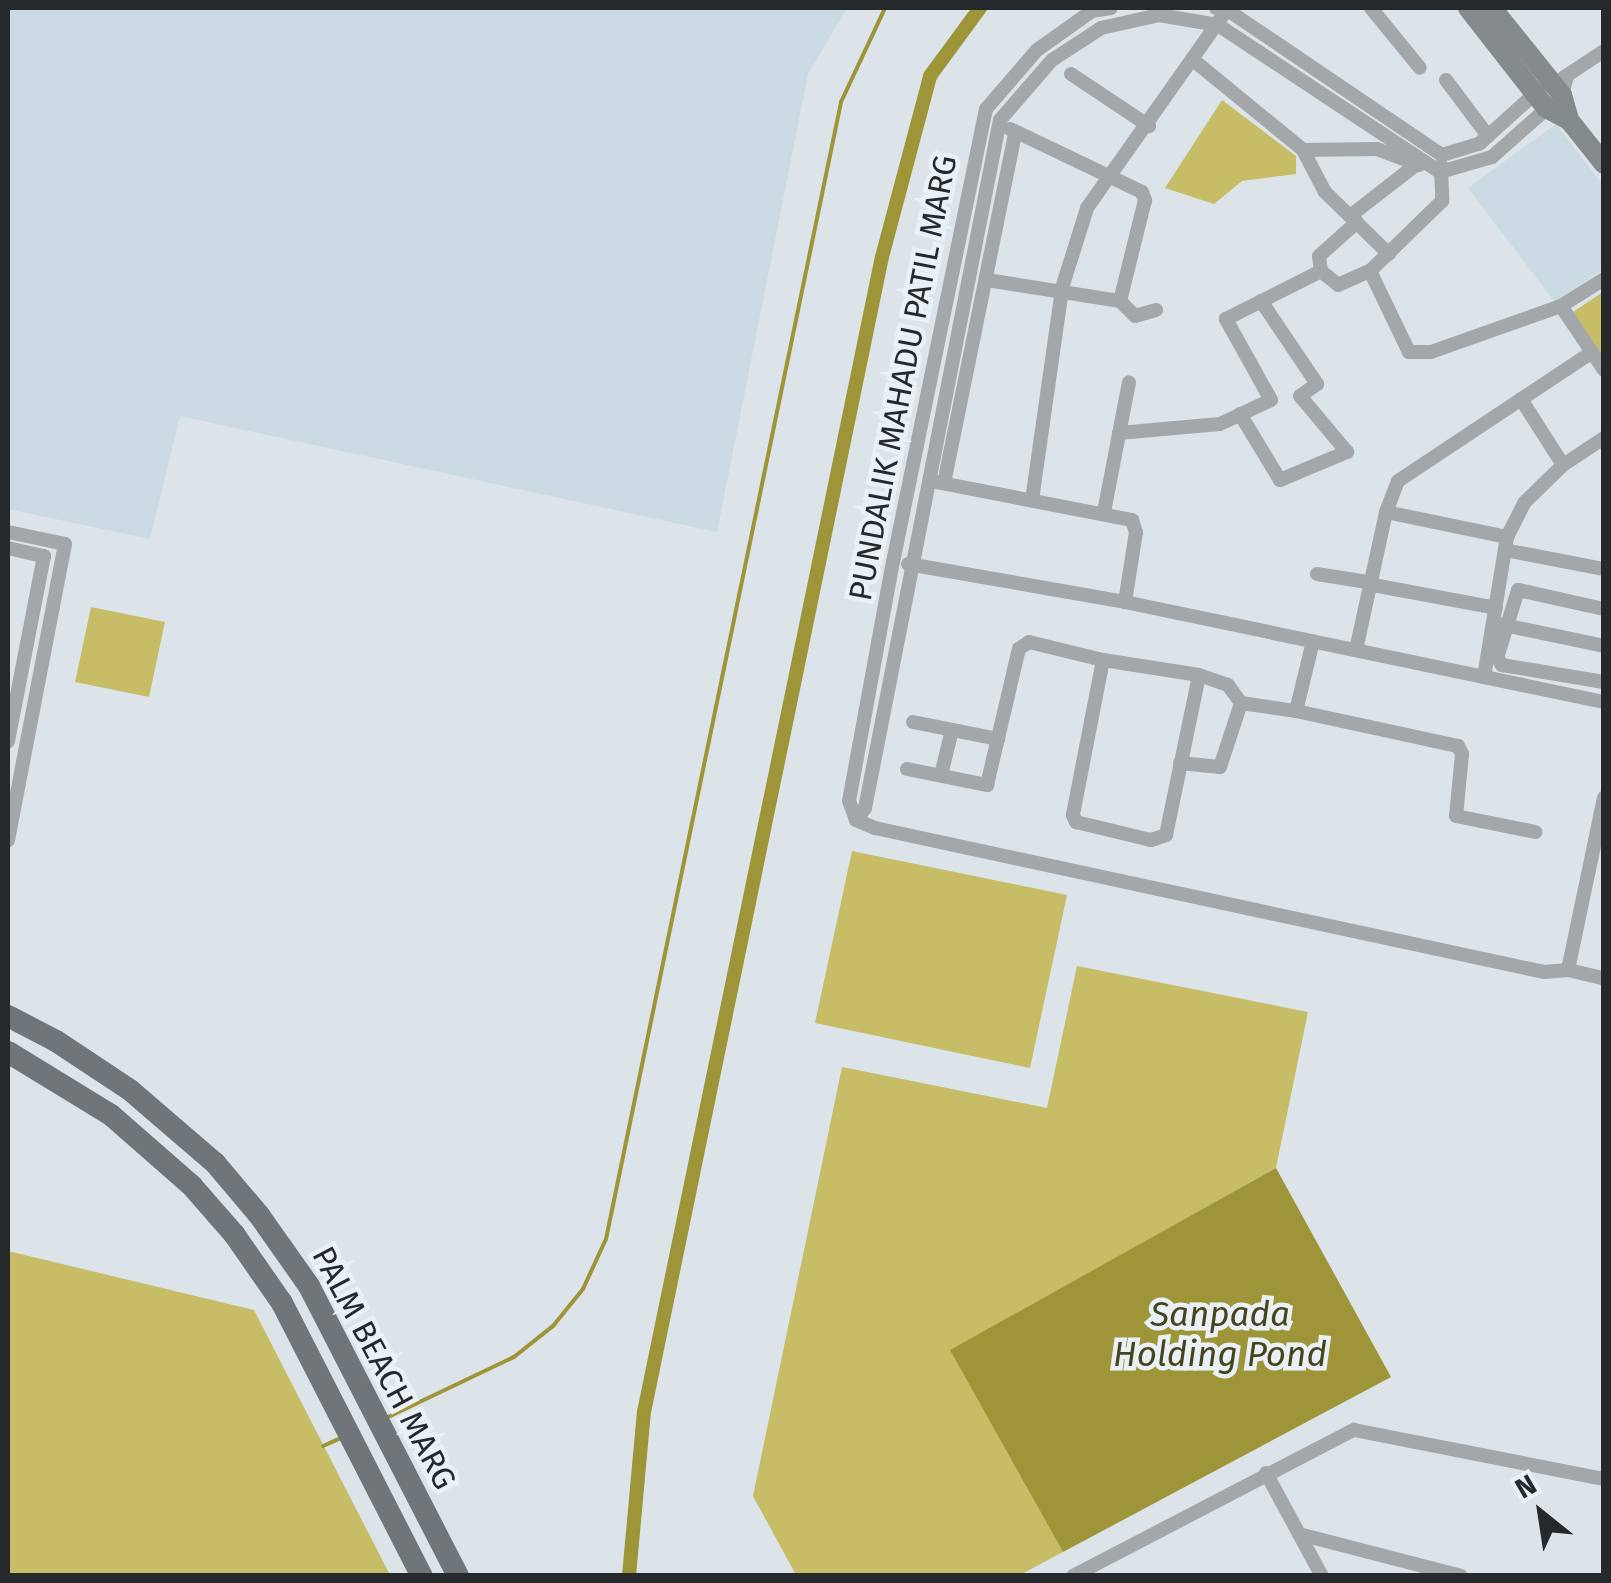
<!DOCTYPE html>
<style>
body{margin:0}
#map{position:relative;width:1611px;height:1583px;overflow:hidden;background:#dce4e9;font-family:"Fira Sans",sans-serif}
div>[style]{position:absolute}
.built>*{inset:0;background:#cbdae3}
.green>*{inset:0;background:#c6bd66}
.water>*{inset:0;background:#9e9438}
.stream>*{height:4px;margin:-2px;padding:0 2px;transform-origin:2px;border-radius:2px;background:#9e9438}
.canal>*{height:14px;margin:-7px;padding:0 7px;transform-origin:7px;border-radius:7px;background:#9e9438}
.minor>*{height:14px;margin:-7px;padding:0 7px;transform-origin:7px;border-radius:7px;background:#a3a7a9}
.secondary>*{height:20px;margin:-10px;padding:0 10px;transform-origin:10px;border-radius:10px;background:#858a8d}
.primary>*{height:22px;margin:-11px;padding:0 11px;transform-origin:11px;border-radius:11px;background:#6f7579}
span{translate:-50% -50%;white-space:nowrap;text-align:center;line-height:1.15;-webkit-text-stroke:9px #e9f1f7;paint-order:stroke}
.street-label{font-size:32px;color:#26292b}
.water-label{font-size:35px;color:#47431d;font-style:italic}
.frame{position:absolute;inset:0;border:10px solid #26292b;pointer-events:none}
.north{position:absolute;left:1491px;top:1463px;width:100px;height:100px;-webkit-text-stroke:8px #e9f1f7;paint-order:stroke;rotate:330deg;font-size:28px;font-weight:700;line-height:40px;text-align:center;color:#26292b}
.north::after{content:'';display:block;margin:auto;width:35px;height:45px;background:#26292b;clip-path:polygon(50% 0,100% 100%,50% 72%,0 100%)}
</style>
<div id="map">
<div class="built">
<i style="clip-path:polygon(8px 8px,847px 8px,808px 74px,717px 532px,180px 416px,150px 539px,8px 509px)"></i>
<i style="clip-path:polygon(1556px 124px,1603px 185px,1603px 269px,1555px 302px,1468px 188px)"></i>
</div>
<div class="green">
<i style="clip-path:polygon(1222px 100px,1296px 156px,1296px 174px,1242px 181px,1214px 204px,1165px 188px)"></i>
<i style="clip-path:polygon(1603px 292px,1603px 291px,1603px 356px,1573px 312px)"></i>
<i style="clip-path:polygon(91px 607px,165px 622px,149px 697px,75px 682px)"></i>
<i style="clip-path:polygon(852px 851px,1067px 895px,1030px 1068px,815px 1023px)"></i>
<i style="clip-path:polygon(1077px 966px,1308px 1012px,1276px 1168px,951px 1350px,1063px 1552px,1020px 1575px,796px 1575px,753px 1496px,842px 1067px,1047px 1108px)"></i>
<i style="clip-path:polygon(8px 1251px,254px 1310px,390px 1575px,8px 1575px)"></i>
</div>
<div class="water">
<i style="clip-path:polygon(1276px 1168px,1391px 1377px,1063px 1552px,950px 1350px)"></i>
</div>
<div class="stream">
<i style="left:386px;top:1418px;width:142px;rotate:-25.5deg"></i>
<i style="left:514px;top:1357px;width:50px;rotate:-38.5deg"></i>
<i style="left:553px;top:1326px;width:48px;rotate:-51deg"></i>
<i style="left:583px;top:1289px;width:55px;rotate:-65.3deg"></i>
<i style="left:606px;top:1239px;width:1161px;rotate:-78.32deg"></i>
<i style="left:841px;top:102px;width:104px;rotate:-64.9deg"></i>
<i style="left:323px;top:1446px;width:20px;rotate:-24deg"></i>
</div>
<div class="canal">
<i style="left:629px;top:1576px;width:165px;rotate:-84.8deg"></i>
<i style="left:644px;top:1412px;width:1179px;rotate:-78.36deg"></i>
<i style="left:882px;top:257px;width:187px;rotate:-75.1deg"></i>
<i style="left:930px;top:76px;width:84px;rotate:-53.7deg"></i>
</div>
<div class="minor">
<i style="left:1216px;top:8px;width:10px;rotate:6deg"></i>
<i style="left:1226px;top:9px;width:261px;rotate:34.1deg"></i>
<i style="left:1442px;top:155px;width:39px;rotate:-17deg"></i>
<i style="left:1479px;top:144px;width:82px;rotate:-42deg"></i>
<i style="left:1371px;top:8px;width:77px;rotate:50.8deg"></i>
<i style="left:1192px;top:59px;width:144px;rotate:39.3deg"></i>
<i style="left:1303px;top:150px;width:47px;rotate:62.4deg"></i>
<i style="left:1325px;top:192px;width:89px;rotate:44.1deg"></i>
<i style="left:1071px;top:74px;width:94px;rotate:33.7deg"></i>
<i style="left:1563px;top:78px;width:49px;rotate:-33.4deg"></i>
<i style="left:1446px;top:80px;width:70px;rotate:53.1deg"></i>
<i style="left:1010px;top:129px;width:146px;rotate:25.5deg"></i>
<i style="left:1142px;top:192px;width:9px;rotate:69deg"></i>
<i style="left:1145px;top:200px;width:104px;rotate:103.9deg"></i>
<i style="left:1303px;top:150px;width:74px;rotate:-0.8deg"></i>
<i style="left:1377px;top:149px;width:45px;rotate:20.9deg"></i>
<i style="left:1441px;top:165px;width:36px;rotate:88deg"></i>
<i style="left:1442px;top:201px;width:100px;rotate:135.8deg"></i>
<i style="left:1370px;top:271px;width:90px;rotate:64.3deg"></i>
<i style="left:1409px;top:352px;width:22px"></i>
<i style="left:1431px;top:352px;width:138px;rotate:-19.5deg"></i>
<i style="left:1561px;top:306px;width:51px;rotate:-32.1deg"></i>
<i style="left:1350px;top:216px;width:85px;rotate:-37.8deg"></i>
<i style="left:1321px;top:271px;width:15px;rotate:-98deg"></i>
<i style="left:1319px;top:256px;width:51px;rotate:-41.8deg"></i>
<i style="left:987px;top:280px;width:135px;rotate:9deg"></i>
<i style="left:1120px;top:301px;width:21px;rotate:45deg"></i>
<i style="left:1135px;top:316px;width:22px;rotate:-16deg"></i>
<i style="left:1561px;top:306px;width:77px;rotate:56.1deg"></i>
<i style="left:1521px;top:399px;width:78px;rotate:57.5deg"></i>
<i style="left:1240px;top:414px;width:77px;rotate:58.8deg"></i>
<i style="left:1280px;top:480px;width:73px;rotate:-22.7deg"></i>
<i style="left:1347px;top:452px;width:73px;rotate:-130deg"></i>
<i style="left:1300px;top:396px;width:21px;rotate:-35deg"></i>
<i style="left:1317px;top:384px;width:100px;rotate:-124deg"></i>
<i style="left:1119px;top:433px;width:101px;rotate:-5.1deg"></i>
<i style="left:1220px;top:424px;width:56px;rotate:-25.2deg"></i>
<i style="left:1271px;top:400px;width:93px;rotate:-119.1deg"></i>
<i style="left:1226px;top:319px;width:106px;rotate:-26.8deg"></i>
<i style="left:1321px;top:271px;width:22px;rotate:39deg"></i>
<i style="left:1338px;top:285px;width:35px;rotate:-24deg"></i>
<i style="left:936px;top:482px;width:200px;rotate:11deg"></i>
<i style="left:1132px;top:520px;width:13px;rotate:72deg"></i>
<i style="left:1136px;top:532px;width:71px;rotate:98.9deg"></i>
<i style="left:944px;top:483px;width:357px;rotate:-78.5deg"></i>
<i style="left:1032px;top:500px;width:214px;rotate:-81.9deg"></i>
<i style="left:1062px;top:288px;width:84px;rotate:-72.6deg"></i>
<i style="left:1087px;top:208px;width:245px;rotate:-54.8deg"></i>
<i style="left:1104px;top:512px;width:132px;rotate:-79.1deg"></i>
<i style="left:1386px;top:512px;width:124px;rotate:11.7deg"></i>
<i style="left:8px;top:532px;width:58px;rotate:11.9deg"></i>
<i style="left:65px;top:544px;width:302px;rotate:100.9deg"></i>
<i style="left:8px;top:548px;width:37px;rotate:13deg"></i>
<i style="left:44px;top:556px;width:189px;rotate:101deg"></i>
<i style="left:1505px;top:550px;width:101px;rotate:10.9deg"></i>
<i style="left:908px;top:564px;width:220px;rotate:9.9deg"></i>
<i style="left:1125px;top:602px;width:489px;rotate:11.8deg"></i>
<i style="left:1317px;top:574px;width:57px;rotate:9.1deg"></i>
<i style="left:1373px;top:585px;width:125px;rotate:10.6deg"></i>
<i style="left:1604px;top:609px;width:88px;rotate:-167.5deg"></i>
<i style="left:1518px;top:590px;width:71px;rotate:107.2deg"></i>
<i style="left:1497px;top:658px;width:9px;rotate:54deg"></i>
<i style="left:1502px;top:665px;width:103px;rotate:9.5deg"></i>
<i style="left:1499px;top:624px;width:107px;rotate:11.8deg"></i>
<i style="left:1356px;top:650px;width:141px;rotate:-77.7deg"></i>
<i style="left:1386px;top:512px;width:33px;rotate:-69deg"></i>
<i style="left:1398px;top:481px;width:233px;rotate:-33.6deg"></i>
<i style="left:1103px;top:660px;width:158px;rotate:101deg"></i>
<i style="left:1073px;top:815px;width:8px;rotate:67deg"></i>
<i style="left:1076px;top:822px;width:77px;rotate:13.5deg"></i>
<i style="left:1151px;top:840px;width:16px;rotate:-18deg"></i>
<i style="left:1166px;top:835px;width:163px;rotate:-78.3deg"></i>
<i style="left:1484px;top:677px;width:142px;rotate:-80.7deg"></i>
<i style="left:1507px;top:537px;width:38px;rotate:-63deg"></i>
<i style="left:1524px;top:503px;width:54px;rotate:-44.3deg"></i>
<i style="left:1563px;top:465px;width:49px;rotate:-33.4deg"></i>
<i style="left:1296px;top:711px;width:166px;rotate:12.2deg"></i>
<i style="left:1458px;top:746px;width:9px;rotate:63deg"></i>
<i style="left:1462px;top:754px;width:62px;rotate:95.5deg"></i>
<i style="left:1456px;top:816px;width:81px;rotate:11.4deg"></i>
<i style="left:913px;top:722px;width:87px;rotate:11.3deg"></i>
<i style="left:1180px;top:763px;width:40px;rotate:5.7deg"></i>
<i style="left:1220px;top:767px;width:67px;rotate:-71.8deg"></i>
<i style="left:907px;top:769px;width:82px;rotate:11.3deg"></i>
<i style="left:987px;top:785px;width:140px;rotate:-76.8deg"></i>
<i style="left:1019px;top:649px;width:12px;rotate:-35deg"></i>
<i style="left:1029px;top:642px;width:76px;rotate:13.7deg"></i>
<i style="left:1103px;top:660px;width:97px;rotate:8.9deg"></i>
<i style="left:1199px;top:675px;width:31px;rotate:19deg"></i>
<i style="left:1228px;top:685px;width:22px;rotate:54deg"></i>
<i style="left:1241px;top:703px;width:56px;rotate:8.3deg"></i>
<i style="left:1296px;top:711px;width:72px;rotate:-76.3deg"></i>
<i style="left:941px;top:775px;width:46px;rotate:-76.3deg"></i>
<i style="left:856px;top:820px;width:15px;rotate:-53deg"></i>
<i style="left:865px;top:808px;width:701px;rotate:-78.9deg"></i>
<i style="left:1000px;top:120px;width:79px;rotate:-49.1deg"></i>
<i style="left:1052px;top:60px;width:59px;rotate:-33.1deg"></i>
<i style="left:1101px;top:28px;width:59px;rotate:-12.6deg"></i>
<i style="left:1159px;top:15px;width:60px;rotate:9.6deg"></i>
<i style="left:1218px;top:25px;width:266px;rotate:33.5deg"></i>
<i style="left:1440px;top:172px;width:54px;rotate:-16.1deg"></i>
<i style="left:1492px;top:157px;width:94px;rotate:-41.5deg"></i>
<i style="left:1562px;top:95px;width:20px;rotate:-75deg"></i>
<i style="left:856px;top:820px;width:20px;rotate:-110deg"></i>
<i style="left:849px;top:801px;width:243px;rotate:-79.6deg"></i>
<i style="left:893px;top:562px;width:462px;rotate:-78.4deg"></i>
<i style="left:986px;top:109px;width:78px;rotate:-49.2deg"></i>
<i style="left:1037px;top:50px;width:67px;rotate:-35.3deg"></i>
<i style="left:1092px;top:11px;width:19px;rotate:-9deg"></i>
<i style="left:856px;top:820px;width:21px;rotate:23deg"></i>
<i style="left:875px;top:828px;width:684px;rotate:12.15deg"></i>
<i style="left:1544px;top:972px;width:24px;rotate:-5deg"></i>
<i style="left:1568px;top:970px;width:37px;rotate:13deg"></i>
<i style="left:1568px;top:970px;width:176px;rotate:-78.2deg"></i>
<i style="left:1266px;top:1473px;width:117px;rotate:61.5deg"></i>
<i style="left:1299px;top:1534px;width:167px;rotate:14.5deg"></i>
<i style="left:1073px;top:1576px;width:317px;rotate:-27.5deg"></i>
<i style="left:1354px;top:1430px;width:255px;rotate:11.1deg"></i>
</div>
<div class="secondary">
<i style="left:1468px;top:8px;width:127px;rotate:52deg"></i>
<i style="left:1546px;top:108px;width:26px;rotate:28deg"></i>
<i style="left:1492px;top:8px;width:112px;rotate:51.2deg"></i>
<i style="left:1562px;top:95px;width:26px;rotate:74deg"></i>
<i style="left:1569px;top:120px;width:56px;rotate:51.5deg"></i>
</div>
<div class="primary">
<i style="left:8px;top:1016px;width:54px;rotate:27.5deg"></i>
<i style="left:56px;top:1041px;width:89px;rotate:33.5deg"></i>
<i style="left:130px;top:1090px;width:112px;rotate:40.7deg"></i>
<i style="left:215px;top:1163px;width:68px;rotate:49.8deg"></i>
<i style="left:259px;top:1215px;width:87px;rotate:54.8deg"></i>
<i style="left:309px;top:1286px;width:326px;rotate:62.8deg"></i>
<i style="left:8px;top:1052px;width:121px;rotate:31.5deg"></i>
<i style="left:111px;top:1115px;width:108px;rotate:41.2deg"></i>
<i style="left:192px;top:1186px;width:64px;rotate:48.8deg"></i>
<i style="left:234px;top:1234px;width:84px;rotate:55.2deg"></i>
<i style="left:282px;top:1303px;width:307px;rotate:62.9deg"></i>
</div>
<div class="street-label">
<span style="left:903px;top:378px;rotate:-79deg">PUNDALIK MAHADU PATIL MARG</span>
<span style="left:384px;top:1368px;rotate:62deg">PALM BEACH MARG</span>
</div>
<div class="water-label">
<span style="left:1220px;top:1334px">Sanpada<br>Holding Pond</span>
</div>
<div class="frame"></div>
<div class="north">N</div>
</div>
